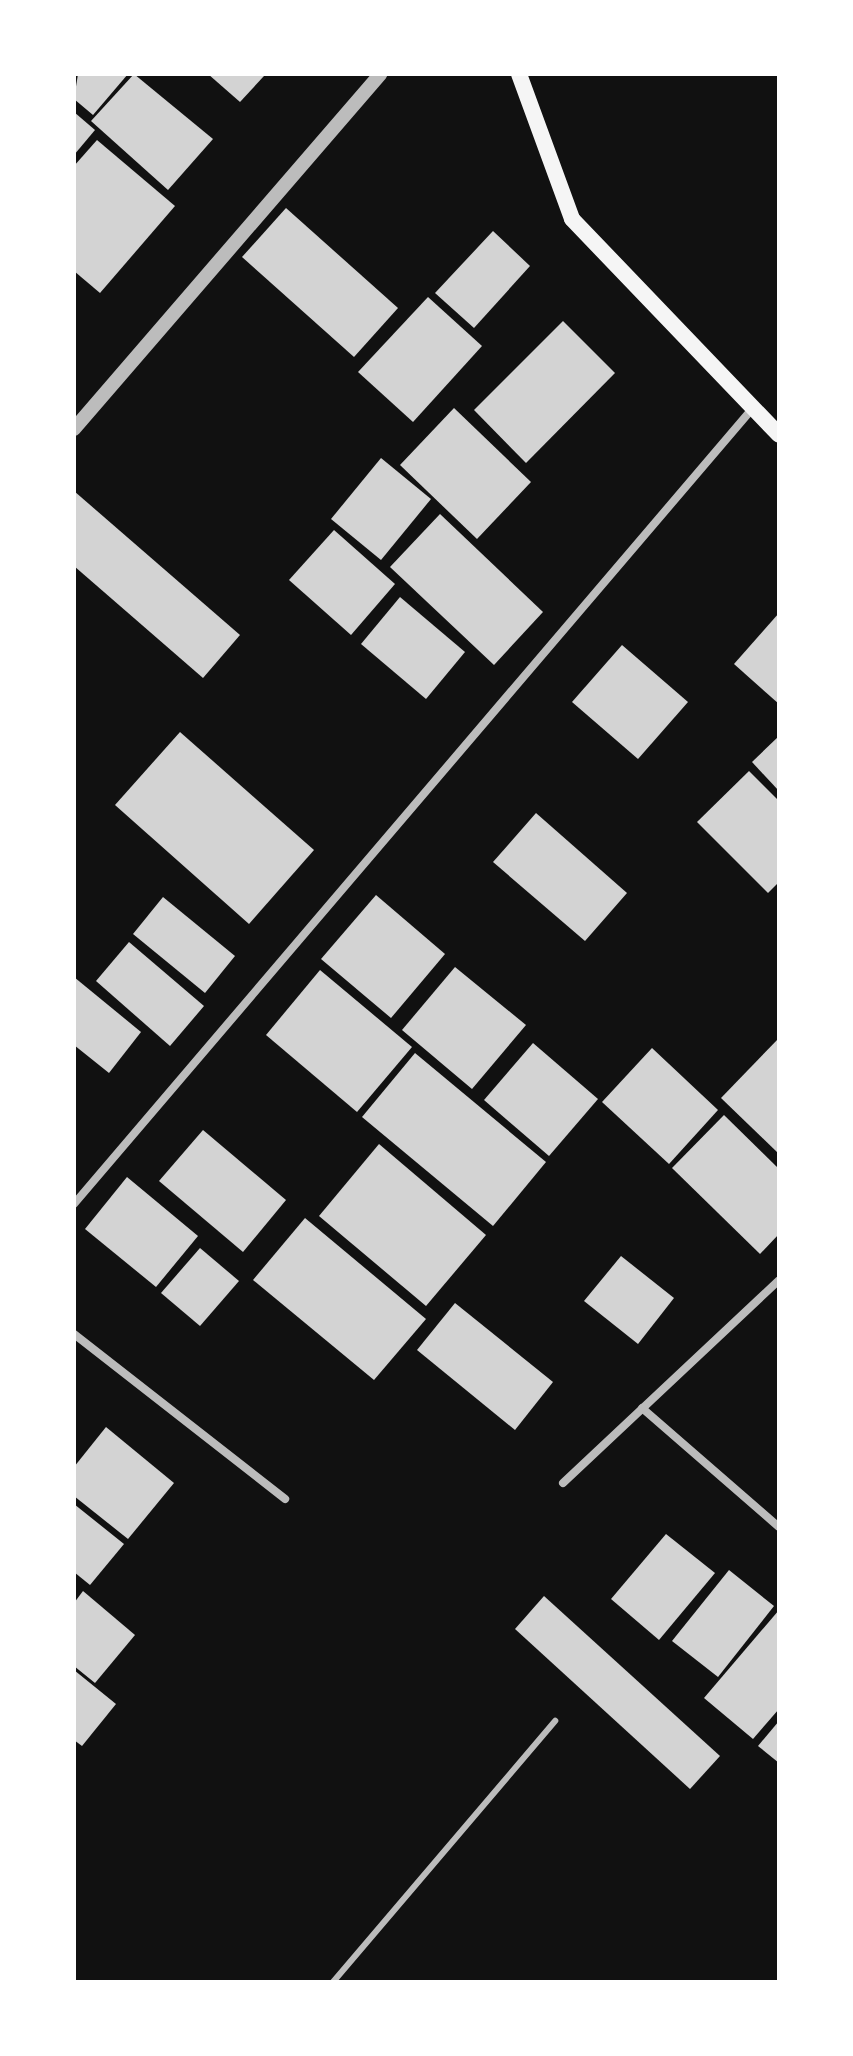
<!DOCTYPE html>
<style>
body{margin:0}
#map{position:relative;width:853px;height:2056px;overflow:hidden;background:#111;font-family:"Roboto Condensed",sans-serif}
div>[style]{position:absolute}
.building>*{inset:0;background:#d3d3d3}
.service>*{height:6px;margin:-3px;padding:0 3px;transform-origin:3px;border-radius:3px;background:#bcbcbc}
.minor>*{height:8px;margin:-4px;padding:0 4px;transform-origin:4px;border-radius:4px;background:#bcbcbc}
.tertiary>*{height:14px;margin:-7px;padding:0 7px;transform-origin:7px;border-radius:7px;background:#bcbcbc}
.secondary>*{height:16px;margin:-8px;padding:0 8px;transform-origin:8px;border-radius:8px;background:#f5f5f5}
span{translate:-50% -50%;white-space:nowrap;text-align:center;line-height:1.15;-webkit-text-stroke:6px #fff;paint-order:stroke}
.frame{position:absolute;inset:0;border:76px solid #fff;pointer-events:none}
</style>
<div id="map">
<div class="building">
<i style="clip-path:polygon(78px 74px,128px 74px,93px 115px,74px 99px)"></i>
<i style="clip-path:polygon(134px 74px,213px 139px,168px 190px,91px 121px)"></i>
<i style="clip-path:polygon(208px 74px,262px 74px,264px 76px,240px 102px)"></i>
<i style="clip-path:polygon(74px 112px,95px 130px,74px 155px)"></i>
<i style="clip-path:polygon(97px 140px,175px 206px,100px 293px,74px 271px,74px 166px)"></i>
<i style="clip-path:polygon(286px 208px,398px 308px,354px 357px,242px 257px)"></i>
<i style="clip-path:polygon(493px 231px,530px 266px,474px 328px,435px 293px)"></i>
<i style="clip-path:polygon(428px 297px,482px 346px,413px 422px,358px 372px)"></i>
<i style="clip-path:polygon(563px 321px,615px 373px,526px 463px,474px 410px)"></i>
<i style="clip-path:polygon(454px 408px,531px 482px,477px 539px,400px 465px)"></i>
<i style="clip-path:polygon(381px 458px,431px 499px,381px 560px,331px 519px)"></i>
<i style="clip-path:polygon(74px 491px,240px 635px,203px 678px,74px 566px)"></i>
<i style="clip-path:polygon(440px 514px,543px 612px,494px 665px,390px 567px)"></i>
<i style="clip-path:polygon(334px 530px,395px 584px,351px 635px,289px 580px)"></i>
<i style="clip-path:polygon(400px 597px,465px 652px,426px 699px,361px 644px)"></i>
<i style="clip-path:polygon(779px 613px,779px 704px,734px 664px)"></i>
<i style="clip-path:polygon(622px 645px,688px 702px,638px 759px,572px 702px)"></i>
<i style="clip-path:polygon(180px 732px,314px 850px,249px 924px,115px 805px)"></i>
<i style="clip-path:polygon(779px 736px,779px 791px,752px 762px)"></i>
<i style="clip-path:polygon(749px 771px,779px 801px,779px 882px,768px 893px,697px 822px)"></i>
<i style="clip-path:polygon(536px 813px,627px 893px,585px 941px,493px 862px)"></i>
<i style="clip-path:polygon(376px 895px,445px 954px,391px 1018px,321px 959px)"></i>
<i style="clip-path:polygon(163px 897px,235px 956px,205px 993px,133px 934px)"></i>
<i style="clip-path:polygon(129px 942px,204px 1006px,170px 1046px,96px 981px)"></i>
<i style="clip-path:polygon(455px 967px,526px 1025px,472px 1089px,402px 1030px)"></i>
<i style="clip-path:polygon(320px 970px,412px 1047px,357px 1112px,266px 1035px)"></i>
<i style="clip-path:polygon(74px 977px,141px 1032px,109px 1073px,74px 1045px)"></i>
<i style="clip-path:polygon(779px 1038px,779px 1154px,721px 1098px)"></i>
<i style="clip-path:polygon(533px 1043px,598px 1099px,549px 1156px,484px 1100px)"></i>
<i style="clip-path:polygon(652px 1048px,718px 1110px,669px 1164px,602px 1102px)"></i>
<i style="clip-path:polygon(415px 1053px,546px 1162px,493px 1226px,362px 1117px)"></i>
<i style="clip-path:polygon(724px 1115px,779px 1169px,779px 1234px,760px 1254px,672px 1168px)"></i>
<i style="clip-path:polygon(203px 1130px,286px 1200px,243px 1252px,159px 1181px)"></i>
<i style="clip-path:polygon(379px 1144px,486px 1235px,426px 1306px,319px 1216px)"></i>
<i style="clip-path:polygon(127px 1177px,198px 1236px,156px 1287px,85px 1229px)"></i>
<i style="clip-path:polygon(305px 1218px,426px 1319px,374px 1380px,253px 1280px)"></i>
<i style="clip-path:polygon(200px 1248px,239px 1281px,200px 1326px,161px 1293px)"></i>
<i style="clip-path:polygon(621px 1256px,674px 1298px,638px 1344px,584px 1301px)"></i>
<i style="clip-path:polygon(455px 1303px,553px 1382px,515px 1430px,417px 1350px)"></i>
<i style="clip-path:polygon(106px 1427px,174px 1483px,128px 1539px,74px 1496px,74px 1467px)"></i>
<i style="clip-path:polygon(74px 1504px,124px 1544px,90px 1585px,74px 1572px)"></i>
<i style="clip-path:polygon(666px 1534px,715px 1573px,659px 1640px,611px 1599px)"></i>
<i style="clip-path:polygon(729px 1570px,774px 1606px,718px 1677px,672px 1641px)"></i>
<i style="clip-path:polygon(83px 1591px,135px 1635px,95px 1683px,74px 1666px,74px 1603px)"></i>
<i style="clip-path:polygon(544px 1596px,720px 1756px,690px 1789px,515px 1629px)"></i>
<i style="clip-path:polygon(779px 1610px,779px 1709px,753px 1739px,704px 1698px)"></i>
<i style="clip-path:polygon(74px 1670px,116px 1704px,82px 1746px,74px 1740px)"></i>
<i style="clip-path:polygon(779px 1721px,779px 1763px,758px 1746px)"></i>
</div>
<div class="service">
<i style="left:333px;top:1982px;width:343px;rotate:-49.6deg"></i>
</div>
<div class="minor">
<i style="left:74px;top:1204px;width:1046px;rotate:-49.54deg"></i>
<i style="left:74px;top:1334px;width:268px;rotate:38deg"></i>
<i style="left:642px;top:1408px;width:181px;rotate:41deg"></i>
<i style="left:563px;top:1483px;width:296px;rotate:-43.2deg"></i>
</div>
<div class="tertiary">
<i style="left:74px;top:429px;width:469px;rotate:-49.2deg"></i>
</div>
<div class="secondary">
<i style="left:519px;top:74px;width:154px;rotate:69.9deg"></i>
<i style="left:572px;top:219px;width:299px;rotate:46.2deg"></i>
</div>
<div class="frame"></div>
</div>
